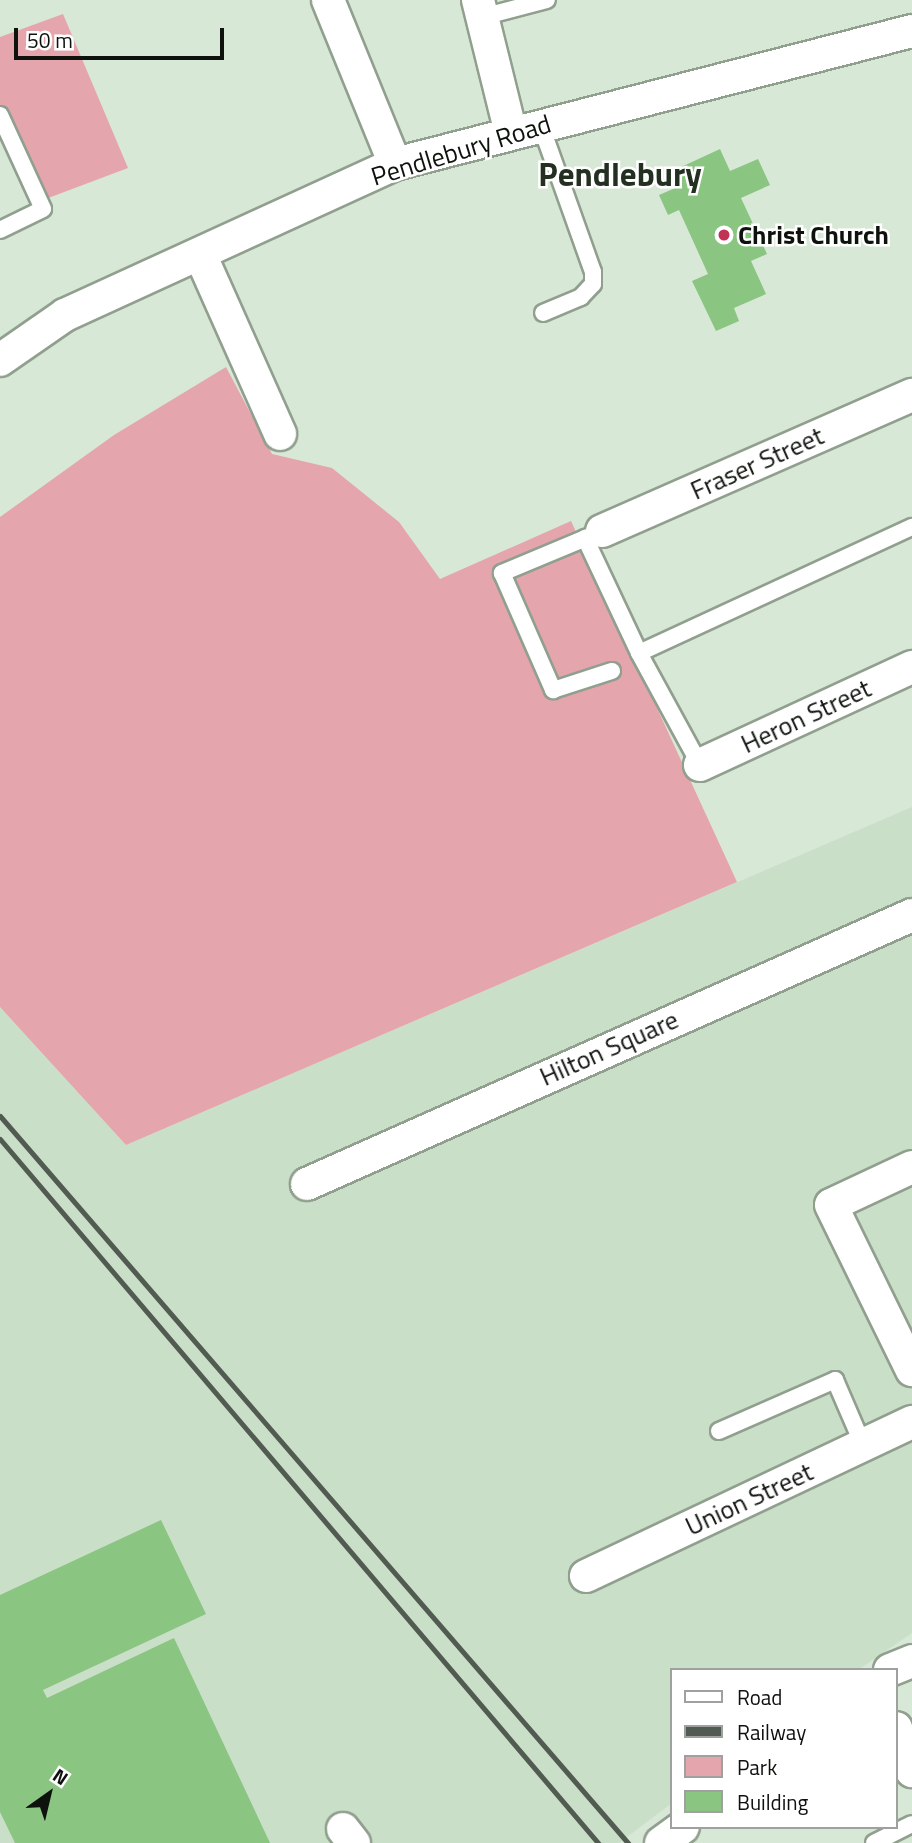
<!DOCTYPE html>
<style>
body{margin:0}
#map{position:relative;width:912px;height:1843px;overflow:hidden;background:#d8e8d6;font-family:"Titillium Web",sans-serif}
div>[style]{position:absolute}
.built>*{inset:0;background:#cadfc7}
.green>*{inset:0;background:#e5a5ac}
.building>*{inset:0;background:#8ac582}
.roads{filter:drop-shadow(2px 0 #909f8e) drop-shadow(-2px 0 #909f8e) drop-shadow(0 2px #909f8e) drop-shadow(0 -2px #909f8e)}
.service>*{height:16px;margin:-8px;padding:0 8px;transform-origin:8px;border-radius:8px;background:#fff}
.minor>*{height:32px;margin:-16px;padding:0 16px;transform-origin:16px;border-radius:16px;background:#fff}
.rail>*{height:5px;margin:-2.5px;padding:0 2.5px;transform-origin:2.5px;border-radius:2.5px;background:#525b51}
.dots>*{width:19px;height:19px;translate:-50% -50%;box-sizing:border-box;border:4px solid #fff;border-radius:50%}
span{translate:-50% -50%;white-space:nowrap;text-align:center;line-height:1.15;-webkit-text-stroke:5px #fff;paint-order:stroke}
.street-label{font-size:26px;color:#0d130c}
.poi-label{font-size:26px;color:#0d130c;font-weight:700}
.left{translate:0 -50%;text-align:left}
.district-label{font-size:33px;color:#233021;font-weight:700}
.legend{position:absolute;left:670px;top:1668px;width:228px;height:161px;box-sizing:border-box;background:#fff;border:2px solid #9ea19e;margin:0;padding:9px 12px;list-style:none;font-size:21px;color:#0d130c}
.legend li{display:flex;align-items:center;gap:14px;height:35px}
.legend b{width:35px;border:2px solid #9ea19e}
.north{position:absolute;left:14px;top:1759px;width:70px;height:70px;-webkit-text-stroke:5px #fff;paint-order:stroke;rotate:34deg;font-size:19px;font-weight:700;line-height:28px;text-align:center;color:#0d130c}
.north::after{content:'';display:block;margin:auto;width:24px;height:32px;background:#0d130c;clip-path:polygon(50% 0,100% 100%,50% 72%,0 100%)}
.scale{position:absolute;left:14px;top:28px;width:210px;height:32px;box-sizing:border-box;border:4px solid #0d130c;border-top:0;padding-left:9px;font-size:21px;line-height:24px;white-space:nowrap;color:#0d130c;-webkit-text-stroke:5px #fff;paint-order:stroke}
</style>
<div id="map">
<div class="built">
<i style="clip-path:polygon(912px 807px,912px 1633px,858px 1670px,672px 1670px,672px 1803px,619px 1843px,0 1843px,0 1007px,126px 1145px)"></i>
</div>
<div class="green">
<i style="clip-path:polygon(63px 14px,128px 168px,35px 203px,0 113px,0 37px)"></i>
<i style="clip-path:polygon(226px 367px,272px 454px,332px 468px,399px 522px,440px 579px,571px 521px,737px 882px,126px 1145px,0 1007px,0 517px,114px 435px)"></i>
</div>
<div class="building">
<i style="clip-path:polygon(720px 149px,730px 171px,758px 159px,770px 185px,741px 198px,767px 254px,751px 261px,766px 294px,734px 308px,739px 321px,716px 331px,692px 281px,708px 274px,679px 210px,668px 215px,659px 195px,673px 189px,666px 174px)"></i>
<i style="clip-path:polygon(161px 1520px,206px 1614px,43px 1690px,47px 1698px,174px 1638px,270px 1843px,15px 1843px,0 1812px,0 1595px)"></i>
</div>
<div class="roads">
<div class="service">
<i style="left:482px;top:17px;width:67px;rotate:-14.7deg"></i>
<i style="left:0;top:115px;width:103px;rotate:65.4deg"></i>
<i style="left:43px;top:209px;width:48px;rotate:154deg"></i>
<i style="left:541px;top:126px;width:155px;rotate:70.4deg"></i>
<i style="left:593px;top:272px;width:12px;rotate:90deg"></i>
<i style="left:593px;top:284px;width:18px;rotate:133deg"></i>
<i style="left:581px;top:297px;width:41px;rotate:157.2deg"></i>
<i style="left:593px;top:535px;width:99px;rotate:157.3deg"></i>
<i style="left:502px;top:573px;width:128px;rotate:66.4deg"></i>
<i style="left:553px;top:690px;width:62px;rotate:-17.9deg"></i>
<i style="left:585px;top:538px;width:127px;rotate:64.8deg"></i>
<i style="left:639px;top:653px;width:301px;rotate:-24.8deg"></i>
<i style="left:639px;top:653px;width:128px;rotate:61.4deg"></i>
<i style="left:719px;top:1431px;width:127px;rotate:-23.7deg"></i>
<i style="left:835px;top:1380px;width:71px;rotate:66.7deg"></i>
<i style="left:874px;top:1843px;width:42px;rotate:-26.6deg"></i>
</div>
<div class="minor">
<i style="left:328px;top:0;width:177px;rotate:67.8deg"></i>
<i style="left:478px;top:0;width:137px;rotate:76.1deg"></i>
<i style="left:200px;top:254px;width:197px;rotate:66deg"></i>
<i style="left:0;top:360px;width:79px;rotate:-34.7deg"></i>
<i style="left:65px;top:315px;width:363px;rotate:-24.6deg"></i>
<i style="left:395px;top:164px;width:534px;rotate:-14.43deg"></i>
<i style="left:602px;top:531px;width:339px;rotate:-23.7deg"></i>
<i style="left:700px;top:765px;width:234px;rotate:-24.8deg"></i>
<i style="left:912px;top:1167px;width:89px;rotate:154.9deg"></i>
<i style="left:831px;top:1205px;width:184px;rotate:63.9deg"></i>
<i style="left:307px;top:1184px;width:662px;rotate:-23.97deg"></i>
<i style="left:586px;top:1576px;width:361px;rotate:-25.3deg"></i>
<i style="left:890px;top:1670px;width:24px;rotate:-22deg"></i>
<i style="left:896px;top:1728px;width:46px;rotate:69.6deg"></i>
<i style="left:343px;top:1829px;width:18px;rotate:52deg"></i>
<i style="left:661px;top:1843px;width:27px;rotate:-36deg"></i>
</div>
</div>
<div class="rail">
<i style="left:0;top:1116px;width:961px;rotate:49.18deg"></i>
<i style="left:0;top:1139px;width:924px;rotate:49.65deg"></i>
</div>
<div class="dots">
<i style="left:724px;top:235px;background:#c13254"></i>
</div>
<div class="street-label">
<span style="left:461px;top:150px;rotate:-17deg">Pendlebury Road</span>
<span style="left:757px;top:463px;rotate:-24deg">Fraser Street</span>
<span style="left:806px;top:716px;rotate:-25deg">Heron Street</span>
<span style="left:609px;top:1048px;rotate:-24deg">Hilton Square</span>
<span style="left:749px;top:1499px;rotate:-25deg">Union Street</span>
</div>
<div class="poi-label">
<span class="left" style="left:738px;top:235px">Christ Church</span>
</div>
<div class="district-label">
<span style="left:620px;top:175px">Pendlebury</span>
</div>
<ul class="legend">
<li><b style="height:9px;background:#fff"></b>Road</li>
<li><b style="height:9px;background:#525b51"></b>Railway</li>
<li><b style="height:19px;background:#e5a5ac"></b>Park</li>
<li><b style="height:19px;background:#8ac582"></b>Building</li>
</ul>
<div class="north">N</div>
<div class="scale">50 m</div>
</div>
